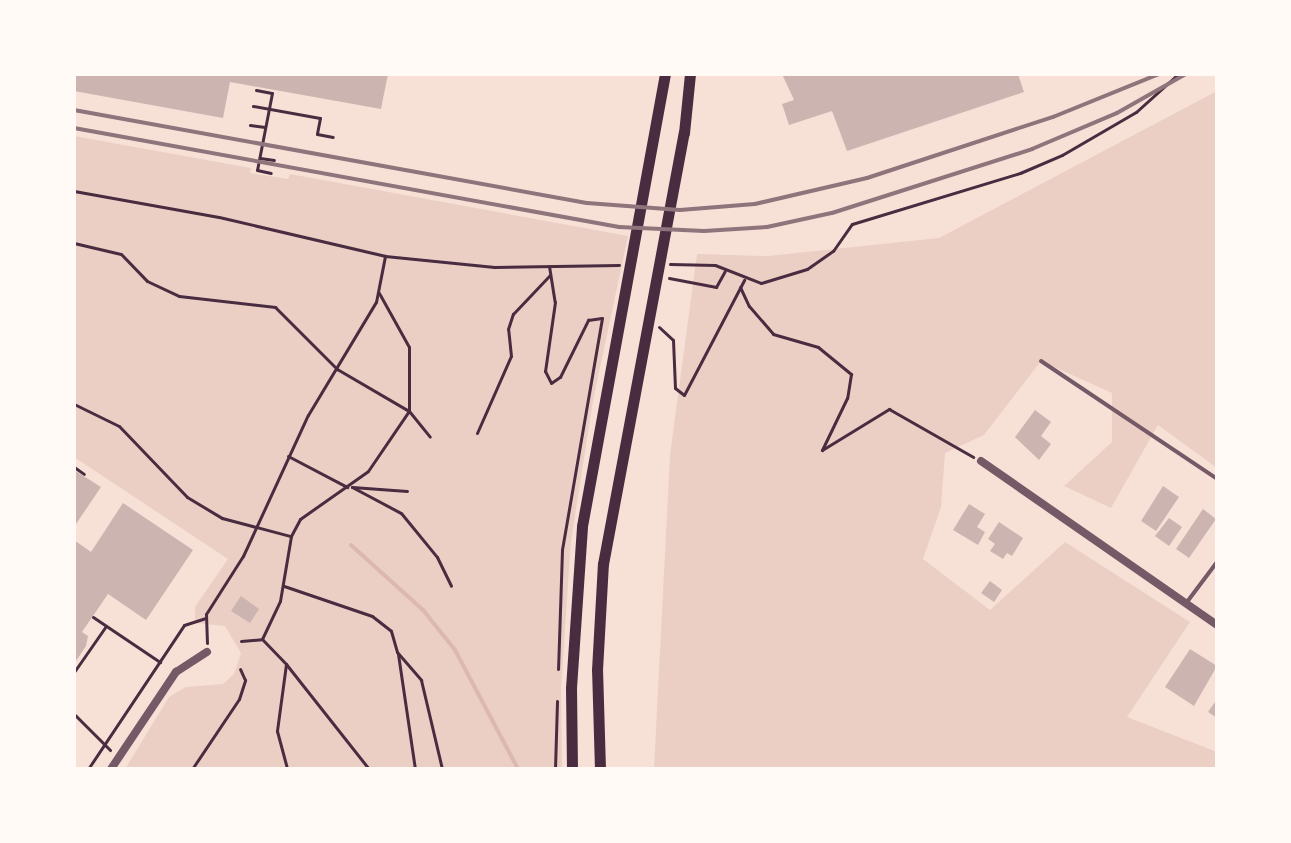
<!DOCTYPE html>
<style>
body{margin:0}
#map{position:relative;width:1291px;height:843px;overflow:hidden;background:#f7e1d7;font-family:Lato,sans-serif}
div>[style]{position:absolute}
.green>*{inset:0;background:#ebcfc5}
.stream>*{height:4px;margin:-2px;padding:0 2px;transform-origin:2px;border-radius:2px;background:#dcb8b0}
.building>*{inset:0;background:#ccb4b1}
.path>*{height:3px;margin:-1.5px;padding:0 1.5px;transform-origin:1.5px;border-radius:1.5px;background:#4a2c40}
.service>*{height:4px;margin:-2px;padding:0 2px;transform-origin:2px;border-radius:2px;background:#755966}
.minor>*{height:8px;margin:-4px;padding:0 4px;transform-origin:4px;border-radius:4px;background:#755966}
.secondary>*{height:11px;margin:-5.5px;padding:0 5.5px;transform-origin:5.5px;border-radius:5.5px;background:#4a2c40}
.rail>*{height:4px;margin:-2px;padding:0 2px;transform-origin:2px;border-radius:2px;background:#8f747c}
span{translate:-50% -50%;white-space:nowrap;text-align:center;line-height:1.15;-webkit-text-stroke:6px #fffaf5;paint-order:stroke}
.frame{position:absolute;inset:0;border:76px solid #fffaf5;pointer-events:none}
</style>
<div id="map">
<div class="green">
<i style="clip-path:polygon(1217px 91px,1217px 468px,1158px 425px,1111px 508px,1064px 486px,1112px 442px,1112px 393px,1041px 361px,984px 435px,945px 453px,941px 507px,923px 559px,990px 610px,1065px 542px,1190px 622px,1127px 717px,1217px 752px,1217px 769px,654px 769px,670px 455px,697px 254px,768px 256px,939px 238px)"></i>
<i style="clip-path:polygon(74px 136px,251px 168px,250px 173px,288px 179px,290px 174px,628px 236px,593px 401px,571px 541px,561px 688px,562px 769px,125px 769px,169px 697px,186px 687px,223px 684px,234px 674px,241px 653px,225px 626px,195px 623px,195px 607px,228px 559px,74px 457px)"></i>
</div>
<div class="stream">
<i style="left:351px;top:545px;width:97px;rotate:42.1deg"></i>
<i style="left:423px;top:610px;width:51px;rotate:51.3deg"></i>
<i style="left:455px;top:650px;width:135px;rotate:62.1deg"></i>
</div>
<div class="building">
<i style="clip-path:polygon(74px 74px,388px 74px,381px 109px,230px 82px,223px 118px,74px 91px)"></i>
<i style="clip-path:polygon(782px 74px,1018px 74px,1024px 92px,847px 151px,832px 111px,789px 125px,782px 104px,794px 100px)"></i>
<i style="clip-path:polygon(1035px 410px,1051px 422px,1041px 436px,1051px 444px,1039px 460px,1015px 437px)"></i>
<i style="clip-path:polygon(74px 470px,101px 487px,74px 527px)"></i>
<i style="clip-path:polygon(1163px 486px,1179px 497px,1156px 531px,1141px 521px)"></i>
<i style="clip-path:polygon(123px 503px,193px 550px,146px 620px,108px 594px,82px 632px,88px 636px,86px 646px,74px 664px,74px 540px,91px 552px)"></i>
<i style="clip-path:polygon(969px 504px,985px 514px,977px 527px,985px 532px,978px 545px,953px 530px)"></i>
<i style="clip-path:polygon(1203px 509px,1216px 519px,1189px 558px,1176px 549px)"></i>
<i style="clip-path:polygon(1169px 518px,1182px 527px,1169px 546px,1155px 536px)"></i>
<i style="clip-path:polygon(999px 522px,1023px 538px,1012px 556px,1007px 553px,1003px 559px,990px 551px,995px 544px,988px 539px)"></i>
<i style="clip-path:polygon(990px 581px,1002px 590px,994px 602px,981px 593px)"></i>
<i style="clip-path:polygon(241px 596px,259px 609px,250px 623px,231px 611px)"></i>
<i style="clip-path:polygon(1190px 649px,1217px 666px,1194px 706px,1165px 687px)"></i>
<i style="clip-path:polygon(1217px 699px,1217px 718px,1208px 712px)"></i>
</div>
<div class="path">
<i style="left:256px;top:90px;width:16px;rotate:11deg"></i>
<i style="left:272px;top:93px;width:78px;rotate:101deg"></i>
<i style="left:257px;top:170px;width:14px;rotate:12deg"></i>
<i style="left:253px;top:106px;width:68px;rotate:10.2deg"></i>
<i style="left:320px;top:118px;width:16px;rotate:101deg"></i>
<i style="left:317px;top:134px;width:16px;rotate:11deg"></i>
<i style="left:250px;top:125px;width:15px;rotate:8deg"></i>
<i style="left:260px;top:158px;width:14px;rotate:8deg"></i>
<i style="left:74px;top:191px;width:147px;rotate:10.2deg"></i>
<i style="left:219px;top:217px;width:171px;rotate:13.2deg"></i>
<i style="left:385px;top:256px;width:110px;rotate:5.8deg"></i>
<i style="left:494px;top:267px;width:125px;rotate:-0.9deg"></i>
<i style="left:74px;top:243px;width:48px;rotate:13.2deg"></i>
<i style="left:121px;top:254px;width:37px;rotate:46deg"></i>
<i style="left:147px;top:281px;width:35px;rotate:25deg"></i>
<i style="left:179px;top:296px;width:97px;rotate:6.5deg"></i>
<i style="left:275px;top:307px;width:88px;rotate:45deg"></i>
<i style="left:337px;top:369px;width:83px;rotate:30.3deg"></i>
<i style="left:409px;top:411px;width:33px;rotate:51deg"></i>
<i style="left:670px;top:264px;width:45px;rotate:1.3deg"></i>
<i style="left:715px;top:265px;width:49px;rotate:21.4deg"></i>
<i style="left:761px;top:283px;width:48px;rotate:-16.9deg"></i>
<i style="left:807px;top:269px;width:32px;rotate:-35deg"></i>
<i style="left:833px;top:251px;width:33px;rotate:-55deg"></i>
<i style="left:852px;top:224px;width:176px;rotate:-16.9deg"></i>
<i style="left:1020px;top:173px;width:46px;rotate:-23.2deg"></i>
<i style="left:1062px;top:155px;width:86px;rotate:-30.2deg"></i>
<i style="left:1136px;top:112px;width:57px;rotate:-42.1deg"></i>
<i style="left:549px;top:266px;width:36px;rotate:81deg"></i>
<i style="left:555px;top:302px;width:70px;rotate:98.2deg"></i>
<i style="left:545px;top:371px;width:13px;rotate:63deg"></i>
<i style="left:551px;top:383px;width:11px;rotate:-34deg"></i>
<i style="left:560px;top:377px;width:64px;rotate:-63.8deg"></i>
<i style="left:588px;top:320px;width:14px;rotate:-8deg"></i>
<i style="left:602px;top:318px;width:235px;rotate:99.8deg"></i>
<i style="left:562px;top:550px;width:119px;rotate:91.9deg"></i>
<i style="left:669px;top:278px;width:48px;rotate:10.8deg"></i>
<i style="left:716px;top:287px;width:18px;rotate:-61deg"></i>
<i style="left:740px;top:287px;width:21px;rotate:65deg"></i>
<i style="left:749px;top:306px;width:37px;rotate:49deg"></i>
<i style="left:773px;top:334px;width:47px;rotate:16.1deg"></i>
<i style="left:818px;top:347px;width:43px;rotate:39.3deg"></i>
<i style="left:851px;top:374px;width:24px;rotate:99deg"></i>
<i style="left:847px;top:398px;width:58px;rotate:115.7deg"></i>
<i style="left:822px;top:450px;width:79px;rotate:-31.5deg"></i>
<i style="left:889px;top:409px;width:97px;rotate:29.7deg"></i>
<i style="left:659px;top:327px;width:19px;rotate:43deg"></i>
<i style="left:673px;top:340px;width:48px;rotate:87.6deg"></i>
<i style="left:675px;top:388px;width:11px;rotate:38deg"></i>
<i style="left:684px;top:395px;width:130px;rotate:-62.4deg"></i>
<i style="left:74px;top:404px;width:50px;rotate:26.1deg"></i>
<i style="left:119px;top:426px;width:98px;rotate:46.2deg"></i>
<i style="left:187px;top:497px;width:41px;rotate:31deg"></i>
<i style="left:222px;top:518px;width:70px;rotate:14.8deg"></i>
<i style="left:477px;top:433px;width:84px;rotate:-66.2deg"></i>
<i style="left:511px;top:356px;width:27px;rotate:-96deg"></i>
<i style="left:508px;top:329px;width:16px;rotate:-72deg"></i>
<i style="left:513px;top:314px;width:54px;rotate:-46.5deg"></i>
<i style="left:288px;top:456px;width:67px;rotate:27.7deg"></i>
<i style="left:74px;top:467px;width:12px;rotate:35deg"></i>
<i style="left:407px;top:491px;width:55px;rotate:-175.8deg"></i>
<i style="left:352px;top:487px;width:55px;rotate:28deg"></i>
<i style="left:401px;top:513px;width:57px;rotate:50.7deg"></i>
<i style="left:437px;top:557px;width:32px;rotate:64deg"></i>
<i style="left:284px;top:586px;width:93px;rotate:18.8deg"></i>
<i style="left:372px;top:616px;width:24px;rotate:38deg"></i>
<i style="left:391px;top:631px;width:22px;rotate:74deg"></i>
<i style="left:397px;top:652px;width:37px;rotate:49deg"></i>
<i style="left:421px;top:680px;width:91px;rotate:76.7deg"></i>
<i style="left:93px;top:617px;width:81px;rotate:33.9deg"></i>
<i style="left:262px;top:639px;width:35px;rotate:46deg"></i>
<i style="left:286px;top:664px;width:68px;rotate:97.7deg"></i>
<i style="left:277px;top:731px;width:39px;rotate:75deg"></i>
<i style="left:241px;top:641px;width:21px;rotate:-5deg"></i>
<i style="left:262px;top:639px;width:42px;rotate:-64.7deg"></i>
<i style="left:280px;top:601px;width:66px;rotate:-80.4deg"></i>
<i style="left:291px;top:536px;width:19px;rotate:-62deg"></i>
<i style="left:300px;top:519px;width:83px;rotate:-35.2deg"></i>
<i style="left:368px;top:471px;width:73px;rotate:-55.7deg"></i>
<i style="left:409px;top:411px;width:64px;rotate:-90deg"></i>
<i style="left:409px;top:347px;width:62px;rotate:-119.1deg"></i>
<i style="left:207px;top:643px;width:29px;rotate:-92deg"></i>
<i style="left:206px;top:614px;width:69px;rotate:-57.5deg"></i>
<i style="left:243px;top:556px;width:155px;rotate:-65.3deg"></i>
<i style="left:308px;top:415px;width:132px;rotate:-59deg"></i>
<i style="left:376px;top:302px;width:47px;rotate:-78.9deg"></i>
<i style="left:398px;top:654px;width:116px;rotate:81.6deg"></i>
<i style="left:286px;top:664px;width:134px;rotate:51.7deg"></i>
<i style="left:74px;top:672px;width:56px;rotate:-55.2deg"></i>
<i style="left:74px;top:714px;width:51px;rotate:45deg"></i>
<i style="left:88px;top:769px;width:173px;rotate:-56.3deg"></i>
<i style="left:184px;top:625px;width:22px;rotate:-18deg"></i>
<i style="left:192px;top:769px;width:84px;rotate:-56.1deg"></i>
<i style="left:239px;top:699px;width:20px;rotate:-72deg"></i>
<i style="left:245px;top:680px;width:12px;rotate:-114deg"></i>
<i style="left:555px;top:769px;width:68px;rotate:-88.3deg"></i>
</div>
<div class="service">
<i style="left:1041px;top:361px;width:212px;rotate:33.8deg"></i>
<i style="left:1187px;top:602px;width:50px;rotate:-53.1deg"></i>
</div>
<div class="minor">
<i style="left:981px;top:461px;width:287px;rotate:34.8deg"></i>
<i style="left:111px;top:769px;width:117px;rotate:-56.2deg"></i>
<i style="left:176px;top:672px;width:37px;rotate:-33deg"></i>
</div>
<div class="secondary">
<i style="left:572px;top:769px;width:81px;rotate:-90.7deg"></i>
<i style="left:571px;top:688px;width:162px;rotate:-86.1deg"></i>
<i style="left:582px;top:526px;width:460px;rotate:-79.6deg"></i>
<i style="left:600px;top:769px;width:99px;rotate:-91.7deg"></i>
<i style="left:597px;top:670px;width:106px;rotate:-86.8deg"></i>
<i style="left:603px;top:564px;width:439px;rotate:-79.4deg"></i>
<i style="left:684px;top:133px;width:59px;rotate:-84.2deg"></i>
</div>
<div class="rail">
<i style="left:74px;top:110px;width:521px;rotate:10.28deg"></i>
<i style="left:587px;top:203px;width:93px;rotate:4.3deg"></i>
<i style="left:680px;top:210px;width:75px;rotate:-4.6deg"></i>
<i style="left:755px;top:204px;width:115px;rotate:-13.1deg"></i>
<i style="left:867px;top:178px;width:196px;rotate:-18.2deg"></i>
<i style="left:1053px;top:117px;width:114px;rotate:-22.1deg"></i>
<i style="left:74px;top:128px;width:554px;rotate:10.3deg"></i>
<i style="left:619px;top:227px;width:85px;rotate:2.7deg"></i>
<i style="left:704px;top:231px;width:63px;rotate:-3.6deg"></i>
<i style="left:767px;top:227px;width:66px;rotate:-12.2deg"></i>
<i style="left:832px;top:213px;width:210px;rotate:-17.7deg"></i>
<i style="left:1032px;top:149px;width:92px;rotate:-23deg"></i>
<i style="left:1117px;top:113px;width:79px;rotate:-29.5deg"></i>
</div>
<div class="frame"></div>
</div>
